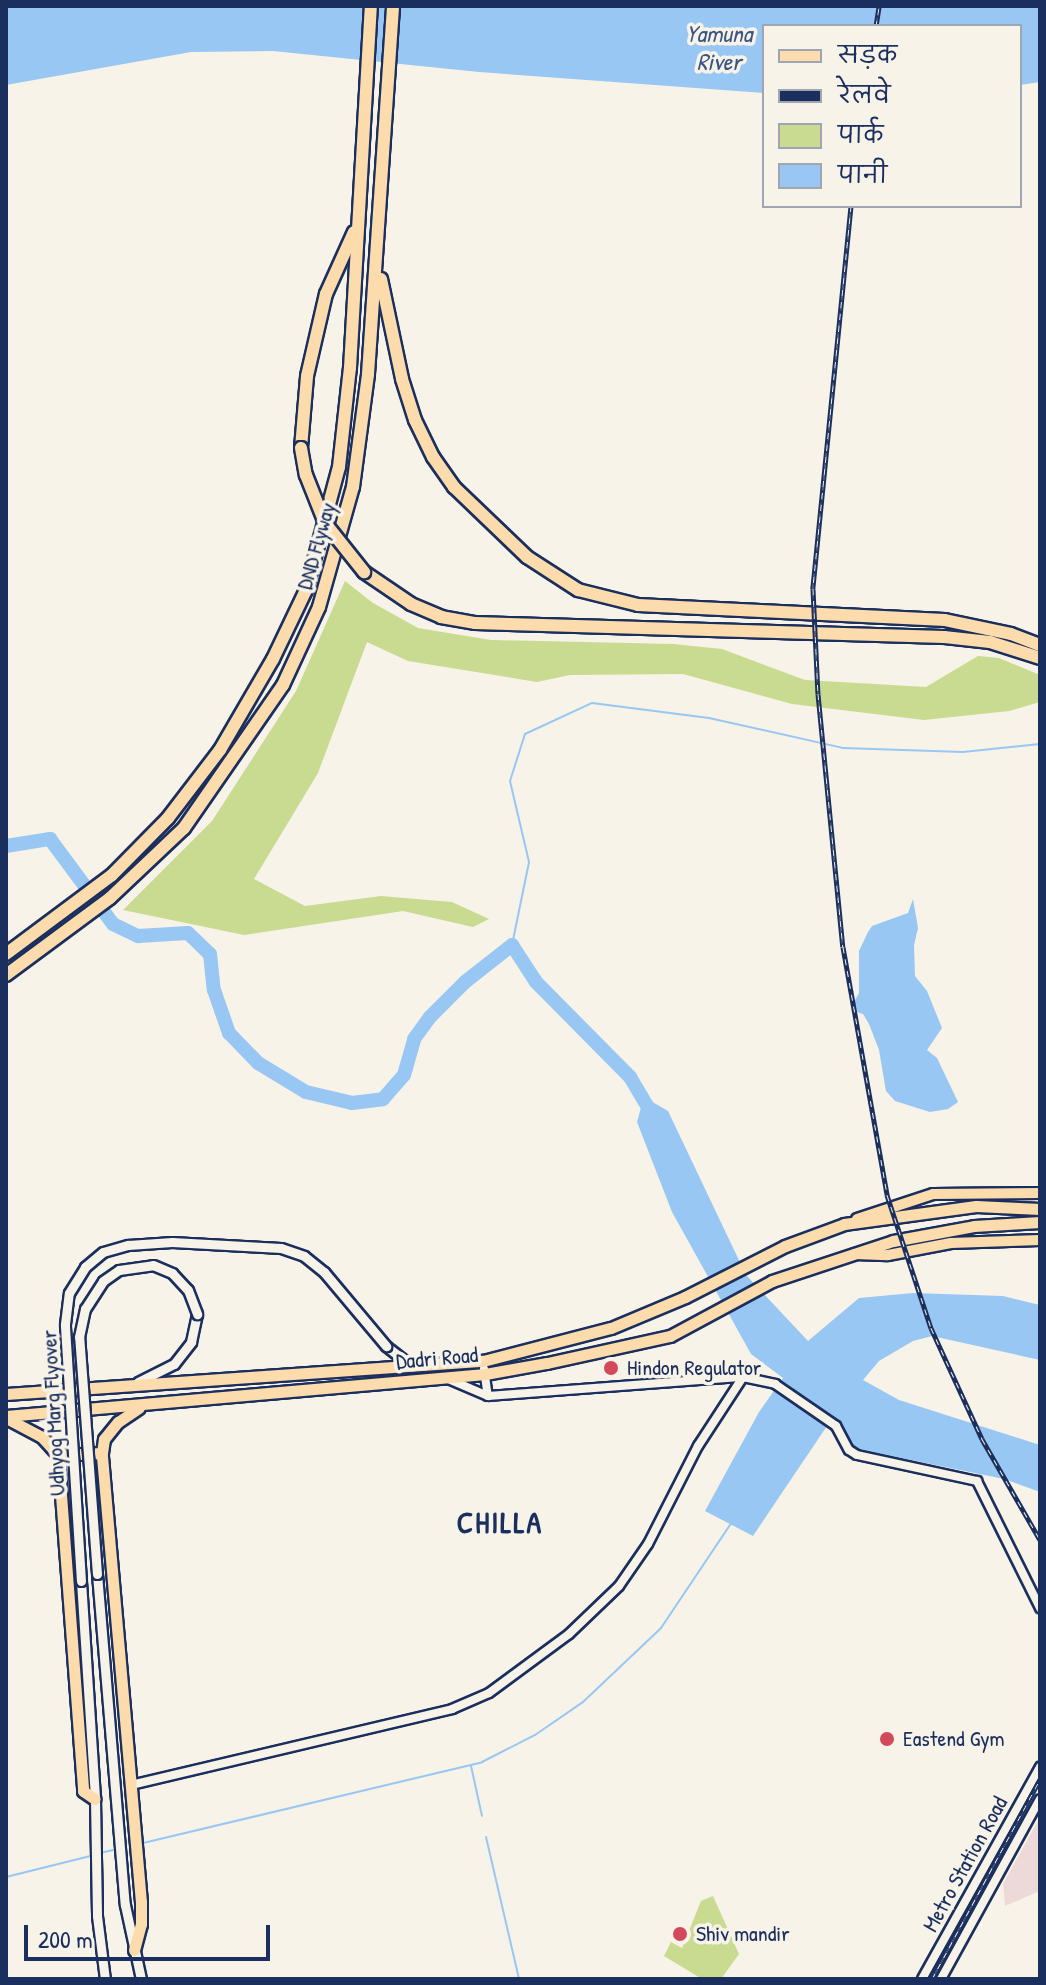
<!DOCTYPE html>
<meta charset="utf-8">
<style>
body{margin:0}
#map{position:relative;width:1046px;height:1985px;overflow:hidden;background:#f7f3e8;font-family:"Patrick Hand","Playpen Sans Deva",sans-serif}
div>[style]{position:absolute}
.built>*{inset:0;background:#eddad8}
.green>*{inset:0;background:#c8db90}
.water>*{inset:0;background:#98c7f3}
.stream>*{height:2px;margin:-1px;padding:0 1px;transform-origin:1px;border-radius:1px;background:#98c7f3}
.river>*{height:14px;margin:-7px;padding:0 7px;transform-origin:7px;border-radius:7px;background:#98c7f3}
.roads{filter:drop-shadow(2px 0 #1b2f5e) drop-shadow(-2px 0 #1b2f5e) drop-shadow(0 2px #1b2f5e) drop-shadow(0 -2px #1b2f5e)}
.tertiary>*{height:8px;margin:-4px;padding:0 4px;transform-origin:4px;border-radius:4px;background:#f7f3e8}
.secondary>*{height:9px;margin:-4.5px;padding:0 4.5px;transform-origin:4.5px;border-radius:4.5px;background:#f7f3e8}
.primary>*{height:10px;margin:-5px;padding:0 5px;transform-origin:5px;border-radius:5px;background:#fcdcac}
.trunk>*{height:11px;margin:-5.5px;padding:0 5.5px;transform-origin:5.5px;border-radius:5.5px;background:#fcdcac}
.motorway>*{height:12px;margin:-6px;padding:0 6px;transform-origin:6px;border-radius:6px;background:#fcdcac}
.rail>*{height:5px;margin-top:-2.5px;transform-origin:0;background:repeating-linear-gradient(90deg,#f7f3e8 0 6px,#1b2f5e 0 12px);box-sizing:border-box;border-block:2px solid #1b2f5e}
.bridges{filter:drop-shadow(2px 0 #1b2f5e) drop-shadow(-2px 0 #1b2f5e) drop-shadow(0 2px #1b2f5e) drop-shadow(0 -2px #1b2f5e)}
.secondary-bridge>*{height:9px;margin:-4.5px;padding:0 4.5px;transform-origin:4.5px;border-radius:4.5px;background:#f7f3e8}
.motorway-bridge>*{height:12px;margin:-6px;padding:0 6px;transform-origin:6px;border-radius:6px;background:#fcdcac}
.dots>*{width:22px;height:22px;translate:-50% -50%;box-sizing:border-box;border:4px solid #f7f3e8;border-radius:50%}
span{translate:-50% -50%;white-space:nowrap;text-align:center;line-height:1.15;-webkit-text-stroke:7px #f7f3e8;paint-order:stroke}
.street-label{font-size:22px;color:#1b2f5e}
.poi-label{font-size:22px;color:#1b2f5e}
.left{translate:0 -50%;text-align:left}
.water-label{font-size:24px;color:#3a5583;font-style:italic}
.district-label{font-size:30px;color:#1b2f5e;font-weight:700;letter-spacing:2px}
.frame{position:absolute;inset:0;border:8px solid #1b2f5e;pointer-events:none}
.legend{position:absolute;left:762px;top:24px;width:260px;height:184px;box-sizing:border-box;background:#f7f3e8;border:2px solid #9fa5b1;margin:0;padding:10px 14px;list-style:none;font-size:24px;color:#1b2f5e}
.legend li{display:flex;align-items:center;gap:16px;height:40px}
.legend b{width:40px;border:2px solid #9fa5b1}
.scale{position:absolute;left:24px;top:1925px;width:246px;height:36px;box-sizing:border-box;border:4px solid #1b2f5e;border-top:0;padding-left:10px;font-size:24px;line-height:28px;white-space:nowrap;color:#1b2f5e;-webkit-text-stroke:6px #f7f3e8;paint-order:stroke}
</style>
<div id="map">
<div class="built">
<i style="clip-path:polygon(1040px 1817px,1040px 1891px,1005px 1906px,1003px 1884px)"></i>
</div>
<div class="green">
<i style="clip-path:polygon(345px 581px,373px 603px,418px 628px,491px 640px,673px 644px,722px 649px,805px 680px,926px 687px,978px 656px,999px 658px,1040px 675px,1040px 702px,1009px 711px,924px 720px,792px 704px,683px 674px,570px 675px,537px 682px,408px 661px,367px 642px,318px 773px,254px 879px,305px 906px,381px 896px,452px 902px,489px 919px,473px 927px,403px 911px,244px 935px,123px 910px,212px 821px,296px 691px)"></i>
<i style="clip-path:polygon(713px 1896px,739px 1954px,721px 1979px,702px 1979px,664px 1956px,671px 1942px,682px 1948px,701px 1901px)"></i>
</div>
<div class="water">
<i style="clip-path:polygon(6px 6px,1040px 6px,1040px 82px,1020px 85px,1020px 26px,764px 26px,764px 93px,479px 72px,273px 51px,191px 52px,6px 85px)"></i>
<i style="clip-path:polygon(913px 899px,918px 928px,914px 945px,915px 976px,927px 991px,942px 1028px,927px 1050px,937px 1058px,958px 1102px,948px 1109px,930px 1112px,895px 1101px,886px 1091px,879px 1050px,869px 1024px,863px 1014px,857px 1012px,854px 1002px,859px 993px,859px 951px,868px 932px,872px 926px,908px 913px)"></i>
<i style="clip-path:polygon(644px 1097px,668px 1111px,746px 1275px,808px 1341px,859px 1298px,913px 1293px,1003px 1296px,1040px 1305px,1040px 1360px,932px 1336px,913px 1341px,879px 1361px,863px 1380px,899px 1400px,1040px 1445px,1040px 1492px,1004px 1479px,852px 1448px,842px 1424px,833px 1417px,753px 1536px,705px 1511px,759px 1412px,783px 1378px,751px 1354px,672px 1212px,637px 1122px)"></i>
</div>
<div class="stream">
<i style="left:512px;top:945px;width:85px;rotate:-78.4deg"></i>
<i style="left:529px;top:862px;width:83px;rotate:-103.2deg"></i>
<i style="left:510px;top:781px;width:49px;rotate:-72.3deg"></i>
<i style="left:525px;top:734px;width:74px;rotate:-24.8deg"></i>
<i style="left:592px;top:703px;width:118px;rotate:7.3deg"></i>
<i style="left:709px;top:718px;width:137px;rotate:12.6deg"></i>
<i style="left:843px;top:748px;width:120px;rotate:1.9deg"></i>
<i style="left:963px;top:752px;width:77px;rotate:-5.9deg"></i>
<i style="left:471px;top:1766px;width:51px;rotate:77.6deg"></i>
<i style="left:486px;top:1837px;width:146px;rotate:76.9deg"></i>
<i style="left:139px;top:1844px;width:353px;rotate:-13.4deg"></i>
<i style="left:482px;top:1762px;width:59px;rotate:-27deg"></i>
<i style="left:535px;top:1735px;width:58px;rotate:-34.5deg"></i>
<i style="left:583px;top:1702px;width:108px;rotate:-43.5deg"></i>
<i style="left:661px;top:1628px;width:128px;rotate:-56.2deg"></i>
<i style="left:100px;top:1853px;width:17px;rotate:-13deg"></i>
<i style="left:6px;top:1877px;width:91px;rotate:-14deg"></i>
</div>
<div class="river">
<i style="left:6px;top:846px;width:45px;rotate:-9deg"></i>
<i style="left:50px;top:839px;width:106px;rotate:53.5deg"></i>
<i style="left:113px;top:924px;width:28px;rotate:26deg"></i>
<i style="left:138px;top:936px;width:50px;rotate:-3.4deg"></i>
<i style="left:188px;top:933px;width:30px;rotate:44deg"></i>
<i style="left:210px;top:954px;width:36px;rotate:84deg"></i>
<i style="left:214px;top:990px;width:46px;rotate:70.8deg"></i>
<i style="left:229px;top:1033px;width:42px;rotate:46deg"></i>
<i style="left:258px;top:1063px;width:56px;rotate:31.1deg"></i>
<i style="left:306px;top:1092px;width:47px;rotate:13.4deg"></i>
<i style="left:352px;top:1103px;width:31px;rotate:-7deg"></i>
<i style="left:383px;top:1099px;width:32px;rotate:-49deg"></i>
<i style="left:404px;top:1075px;width:37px;rotate:-74deg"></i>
<i style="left:414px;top:1039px;width:27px;rotate:-54deg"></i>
<i style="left:430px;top:1017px;width:49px;rotate:-45deg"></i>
<i style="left:465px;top:982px;width:60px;rotate:-38.2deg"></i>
<i style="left:512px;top:945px;width:44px;rotate:57deg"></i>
<i style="left:536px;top:982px;width:134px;rotate:45.3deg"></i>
<i style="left:630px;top:1077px;width:43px;rotate:59.3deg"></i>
</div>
<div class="roads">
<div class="tertiary">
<i style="left:484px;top:1369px;width:27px;rotate:82deg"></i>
<i style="left:446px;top:1378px;width:46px;rotate:23.2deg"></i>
<i style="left:488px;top:1396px;width:256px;rotate:-4.3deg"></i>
<i style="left:743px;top:1377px;width:33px;rotate:12deg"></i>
<i style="left:775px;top:1384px;width:74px;rotate:34.5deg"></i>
<i style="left:836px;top:1426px;width:27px;rotate:62deg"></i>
<i style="left:849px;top:1450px;width:9px;rotate:32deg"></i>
<i style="left:857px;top:1455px;width:123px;rotate:12.2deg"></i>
<i style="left:977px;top:1481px;width:142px;rotate:63.6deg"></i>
<i style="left:131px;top:1785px;width:330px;rotate:-13.3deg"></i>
<i style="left:452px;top:1709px;width:40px;rotate:-23.4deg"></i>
<i style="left:489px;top:1693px;width:99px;rotate:-36.4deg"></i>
<i style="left:569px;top:1634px;width:69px;rotate:-43.8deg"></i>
<i style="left:619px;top:1586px;width:51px;rotate:-55.4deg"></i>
<i style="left:648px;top:1544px;width:110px;rotate:-63deg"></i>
<i style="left:698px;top:1446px;width:82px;rotate:-56.9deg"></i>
<i style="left:922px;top:1979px;width:243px;rotate:-60.9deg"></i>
<i style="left:941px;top:1979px;width:205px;rotate:-61.2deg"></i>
</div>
<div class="secondary">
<i style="left:386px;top:1346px;width:33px;rotate:38deg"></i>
<i style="left:138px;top:1382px;width:40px;rotate:-26.6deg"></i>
<i style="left:174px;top:1364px;width:28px;rotate:-52deg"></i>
<i style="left:191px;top:1342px;width:29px;rotate:-78deg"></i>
<i style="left:97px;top:1574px;width:332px;rotate:85.2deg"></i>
<i style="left:125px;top:1905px;width:76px;rotate:77.8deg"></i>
<i style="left:81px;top:1581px;width:218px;rotate:86.3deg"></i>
<i style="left:95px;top:1799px;width:117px;rotate:89deg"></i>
<i style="left:97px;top:1916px;width:64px;rotate:82.8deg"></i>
</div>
<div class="primary">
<i style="left:857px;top:1219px;width:80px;rotate:-18.2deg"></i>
<i style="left:933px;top:1194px;width:107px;rotate:-0.5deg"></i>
<i style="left:855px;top:1254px;width:33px;rotate:2deg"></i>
<i style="left:888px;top:1255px;width:64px;rotate:-10.8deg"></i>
<i style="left:951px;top:1243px;width:89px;rotate:-1.9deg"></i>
</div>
<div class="trunk">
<i style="left:6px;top:1394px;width:478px;rotate:-4deg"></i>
<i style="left:483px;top:1361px;width:132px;rotate:-14.5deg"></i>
<i style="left:611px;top:1328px;width:80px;rotate:-22.7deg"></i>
<i style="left:685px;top:1297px;width:112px;rotate:-27deg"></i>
<i style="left:785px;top:1246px;width:63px;rotate:-20.4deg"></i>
<i style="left:844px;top:1224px;width:133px;rotate:-7.8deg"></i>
<i style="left:976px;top:1206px;width:64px;rotate:2.7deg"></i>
<i style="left:6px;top:1416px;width:481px;rotate:-5deg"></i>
<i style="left:485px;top:1374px;width:63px;rotate:-10.1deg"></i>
<i style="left:547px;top:1363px;width:126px;rotate:-12.4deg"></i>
<i style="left:670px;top:1336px;width:116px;rotate:-28.3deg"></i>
<i style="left:772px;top:1281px;width:127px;rotate:-18.3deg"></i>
<i style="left:893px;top:1241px;width:82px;rotate:-10.5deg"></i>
<i style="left:974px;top:1226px;width:66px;rotate:-3.5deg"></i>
<i style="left:6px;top:1418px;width:41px;rotate:27.8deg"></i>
<i style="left:42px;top:1437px;width:24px;rotate:48deg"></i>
<i style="left:58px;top:1455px;width:337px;rotate:85.7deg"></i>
<i style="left:83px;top:1791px;width:14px;rotate:34deg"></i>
<i style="left:58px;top:1455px;width:44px;rotate:-2.6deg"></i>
<i style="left:134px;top:1950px;width:27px;rotate:-75deg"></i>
<i style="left:141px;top:1924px;width:22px;rotate:-90deg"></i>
<i style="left:141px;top:1902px;width:451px;rotate:-95deg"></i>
<i style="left:102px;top:1453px;width:14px;rotate:-82deg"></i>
<i style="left:104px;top:1439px;width:22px;rotate:-51deg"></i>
<i style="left:118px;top:1422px;width:25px;rotate:-34deg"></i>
</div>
<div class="motorway">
<i style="left:381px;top:279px;width:102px;rotate:78.1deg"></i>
<i style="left:402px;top:379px;width:43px;rotate:72.4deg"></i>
<i style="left:415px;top:420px;width:41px;rotate:64.1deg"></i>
<i style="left:433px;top:457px;width:37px;rotate:55deg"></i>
<i style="left:454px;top:487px;width:101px;rotate:43.8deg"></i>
<i style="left:527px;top:557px;width:61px;rotate:32.9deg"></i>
<i style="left:578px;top:590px;width:62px;rotate:14deg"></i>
<i style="left:638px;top:605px;width:307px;rotate:2.8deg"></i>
<i style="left:945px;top:620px;width:67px;rotate:12deg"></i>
<i style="left:1011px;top:634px;width:31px;rotate:21deg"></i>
<i style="left:301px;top:448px;width:72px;rotate:-85.2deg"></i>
<i style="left:307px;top:376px;width:84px;rotate:-77deg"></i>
<i style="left:326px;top:294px;width:68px;rotate:-65.7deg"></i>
<i style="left:364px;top:572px;width:57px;rotate:34.2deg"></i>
<i style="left:411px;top:604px;width:33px;rotate:23deg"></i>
<i style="left:441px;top:617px;width:35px;rotate:10deg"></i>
<i style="left:475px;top:623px;width:469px;rotate:1.7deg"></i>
<i style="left:944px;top:637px;width:46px;rotate:6.2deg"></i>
<i style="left:990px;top:642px;width:52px;rotate:17.7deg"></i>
<i style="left:6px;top:954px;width:132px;rotate:-36.7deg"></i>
<i style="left:112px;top:875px;width:80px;rotate:-45.5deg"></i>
<i style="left:168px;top:818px;width:86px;rotate:-52.6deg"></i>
<i style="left:220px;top:750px;width:105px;rotate:-59.8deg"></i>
<i style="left:273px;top:659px;width:76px;rotate:-64.4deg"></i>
<i style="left:306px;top:590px;width:127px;rotate:-75deg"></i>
<i style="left:339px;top:467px;width:100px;rotate:-83.7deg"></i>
<i style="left:350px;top:368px;width:363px;rotate:-86.7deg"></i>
<i style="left:6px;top:975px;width:129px;rotate:-36.5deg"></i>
<i style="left:110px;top:898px;width:102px;rotate:-43.4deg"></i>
<i style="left:184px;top:828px;width:174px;rotate:-55.3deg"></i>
<i style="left:283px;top:685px;width:86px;rotate:-65.2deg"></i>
<i style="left:319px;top:607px;width:125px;rotate:-74.2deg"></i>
<i style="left:353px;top:487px;width:114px;rotate:-82.4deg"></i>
<i style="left:368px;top:374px;width:369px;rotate:-86.1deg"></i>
</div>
</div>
<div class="rail">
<i style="left:876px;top:26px;width:20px;rotate:-81deg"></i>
<i style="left:851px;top:206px;width:385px;rotate:95.7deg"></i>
<i style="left:813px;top:589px;width:105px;rotate:87.3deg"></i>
<i style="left:818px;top:694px;width:254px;rotate:84.4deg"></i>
<i style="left:843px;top:947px;width:252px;rotate:79.9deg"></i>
<i style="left:887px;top:1195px;width:140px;rotate:71.7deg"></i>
<i style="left:931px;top:1328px;width:122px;rotate:65.3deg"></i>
<i style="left:982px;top:1439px;width:116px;rotate:60.1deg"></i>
<i style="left:932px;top:1979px;width:227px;rotate:-61.6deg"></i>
</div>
<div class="bridges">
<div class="secondary-bridge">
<i style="left:97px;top:1574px;width:238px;rotate:-94.3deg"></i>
<i style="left:79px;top:1337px;width:29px;rotate:-78deg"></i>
<i style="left:85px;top:1309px;width:33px;rotate:-57deg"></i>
<i style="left:103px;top:1281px;width:19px;rotate:-35deg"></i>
<i style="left:119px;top:1270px;width:34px;rotate:-8deg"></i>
<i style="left:153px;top:1265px;width:21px;rotate:23deg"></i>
<i style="left:172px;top:1273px;width:23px;rotate:47deg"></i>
<i style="left:188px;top:1290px;width:26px;rotate:69deg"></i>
<i style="left:81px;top:1581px;width:257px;rotate:-93.6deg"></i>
<i style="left:65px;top:1324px;width:31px;rotate:-83deg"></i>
<i style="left:69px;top:1293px;width:31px;rotate:-58deg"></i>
<i style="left:85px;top:1267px;width:23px;rotate:-40deg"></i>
<i style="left:103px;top:1252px;width:26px;rotate:-16deg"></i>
<i style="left:128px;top:1245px;width:44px;rotate:-3.9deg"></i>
<i style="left:172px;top:1242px;width:109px;rotate:3.2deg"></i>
<i style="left:281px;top:1248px;width:24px;rotate:19deg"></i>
<i style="left:304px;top:1256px;width:26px;rotate:39deg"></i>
<i style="left:324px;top:1272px;width:97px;rotate:50deg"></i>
</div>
<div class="motorway-bridge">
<i style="left:301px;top:448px;width:27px;rotate:80deg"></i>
<i style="left:306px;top:475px;width:52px;rotate:68.4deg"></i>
<i style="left:325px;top:523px;width:63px;rotate:51.5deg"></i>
</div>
</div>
<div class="dots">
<i style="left:611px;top:1368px;background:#d1495b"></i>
<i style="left:887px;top:1739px;background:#d1495b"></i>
<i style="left:680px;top:1934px;background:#d1495b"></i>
</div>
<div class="street-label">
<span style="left:316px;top:546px;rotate:-74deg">DND Flyway</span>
<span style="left:437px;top:1358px;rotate:-5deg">Dadri Road</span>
<span style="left:53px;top:1413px;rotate:-93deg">Udhyog Marg Flyover</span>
<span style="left:965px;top:1864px;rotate:-61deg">Metro Station Road</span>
</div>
<div class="poi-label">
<span class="left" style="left:627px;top:1368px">Hindon Regulator</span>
<span class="left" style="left:903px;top:1739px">Eastend Gym</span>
<span class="left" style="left:696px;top:1934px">Shiv mandir</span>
</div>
<div class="water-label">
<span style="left:719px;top:48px">Yamuna<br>River</span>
</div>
<div class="district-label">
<span style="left:500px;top:1522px">CHILLA</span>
</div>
<div class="frame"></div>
<ul class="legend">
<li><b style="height:10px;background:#fcdcac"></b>सड़क</li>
<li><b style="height:10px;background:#1b2f5e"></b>रेलवे</li>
<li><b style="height:22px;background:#c8db90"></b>पार्क</li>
<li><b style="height:22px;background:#98c7f3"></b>पानी</li>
</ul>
<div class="scale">200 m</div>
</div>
